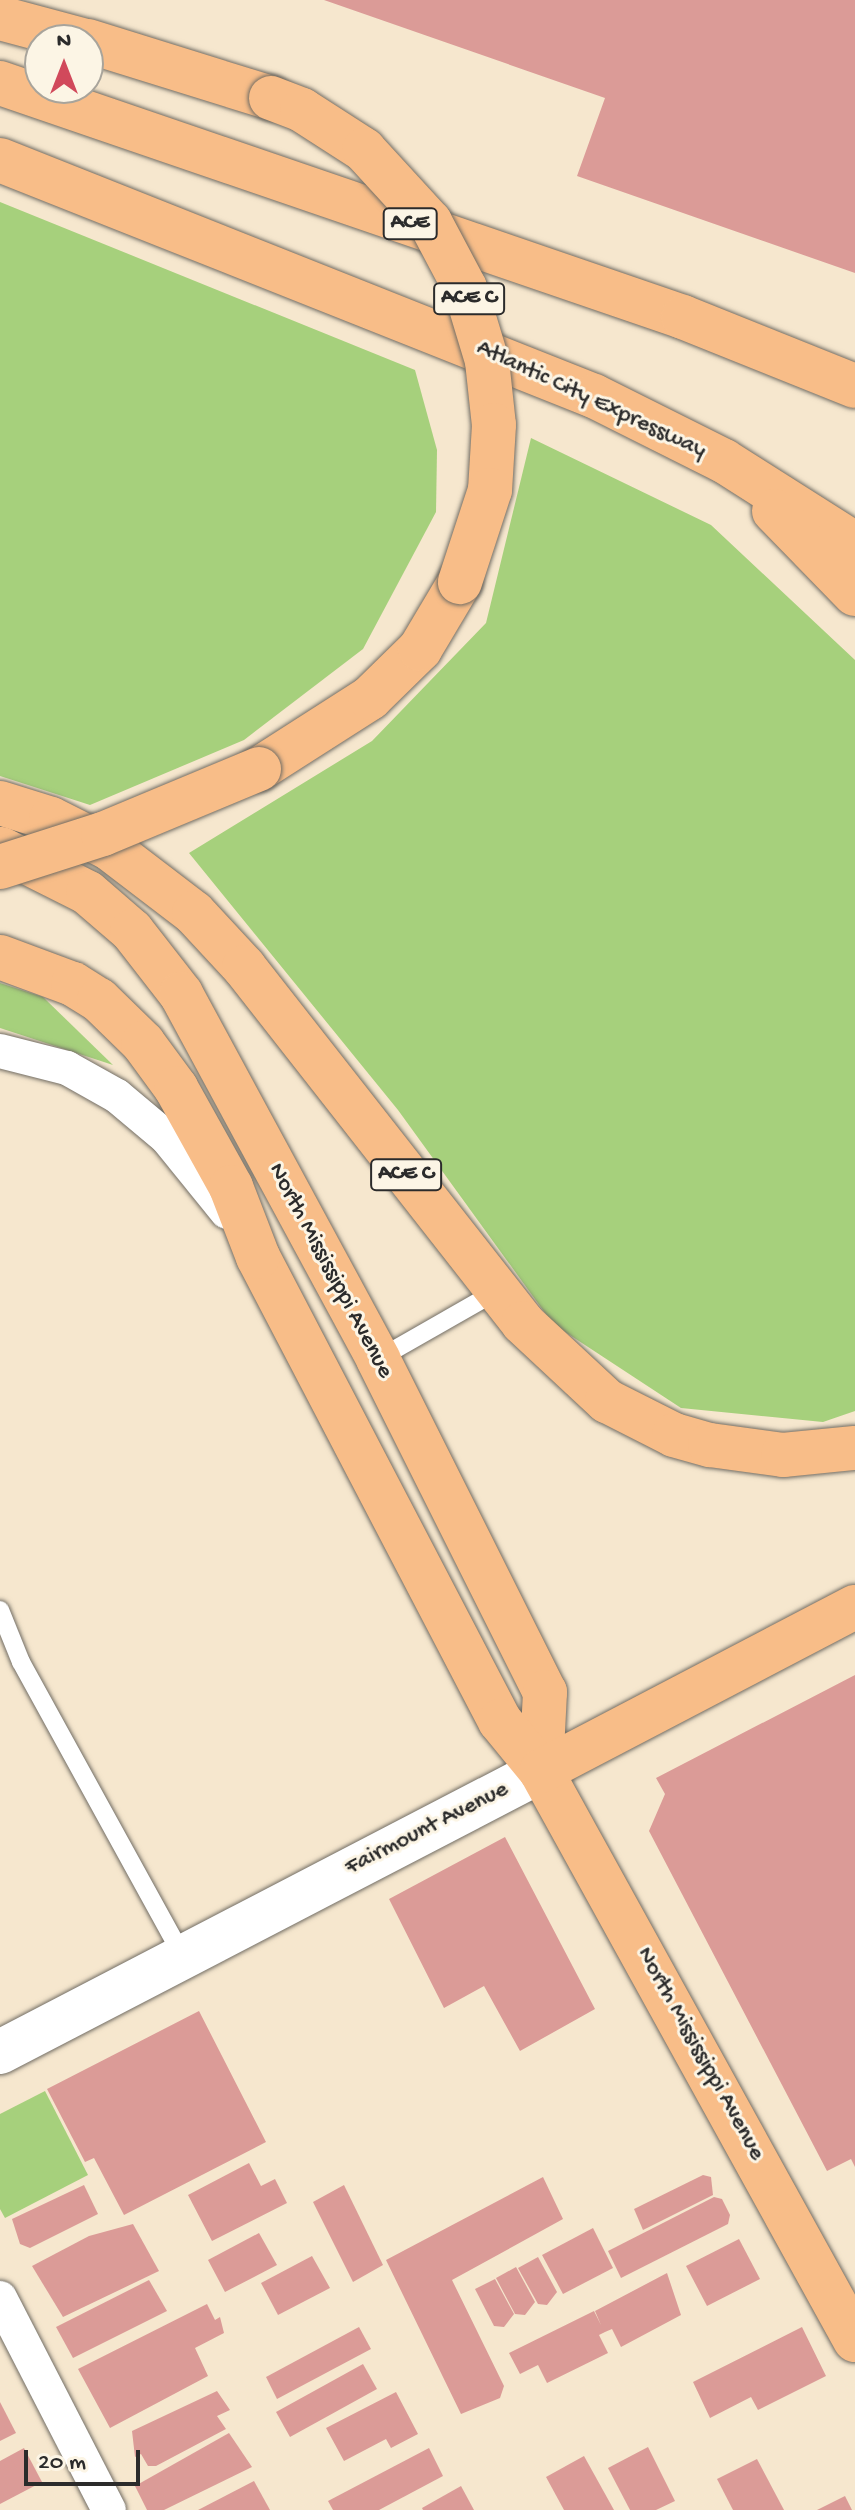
<!DOCTYPE html>
<style>
body{margin:0}
#map{position:relative;width:855px;height:2510px;overflow:hidden;background:#f6e7ce;font-family:"Gochi Hand",sans-serif}
div>[style]{position:absolute}
.green>*{inset:0;background:#a6d07c}
.building>*{inset:0;background:#db9b97}
.roads{filter:drop-shadow(0 0 2px #726d64) drop-shadow(0 0 2px #726d64)}
.service>*{height:18px;margin:-9px;padding:0 9px;transform-origin:9px;border-radius:9px;background:#fff}
.minor>*{height:34px;margin:-17px;padding:0 17px;transform-origin:17px;border-radius:17px;background:#fff}
.tertiary>*{height:44px;margin:-22px;padding:0 22px;transform-origin:22px;border-radius:22px;background:#fff}
.primary>*{height:44px;margin:-22px;padding:0 22px;transform-origin:22px;border-radius:22px;background:#f8bd88}
.trunk>*{height:44px;margin:-22px;padding:0 22px;transform-origin:22px;border-radius:22px;background:#f8bd88}
.motorway>*{height:44px;margin:-22px;padding:0 22px;transform-origin:22px;border-radius:22px;background:#f8bd88}
.bridges{filter:drop-shadow(0 0 2px #726d64) drop-shadow(0 0 2px #726d64)}
.motorway-bridge>*{height:44px;margin:-22px;padding:0 22px;transform-origin:22px;border-radius:22px;background:#f8bd88}
span{translate:-50% -50%;white-space:nowrap;text-align:center;line-height:1.15;-webkit-text-stroke:6px #fcf5e5;paint-order:stroke}
.shield-label span{padding:2px 6px;background:#fcf5e5;border:2px solid;border-radius:6px;-webkit-text-stroke-width:0}
.shield-label{font-size:22px;color:#2b2b2b;font-weight:700}
.street-label{font-size:24px;color:#2b2b2b}
.north{position:absolute;left:24px;top:24px;width:80px;height:80px;box-sizing:border-box;background:#fcf5e5;border:2px solid #a8a49b;border-radius:50%;rotate:0deg;font-size:22px;font-weight:700;line-height:32px;text-align:center;color:#2b2b2b}
.north::after{content:'';display:block;margin:auto;width:28px;height:36px;background:#d1495b;clip-path:polygon(50% 0,100% 100%,50% 72%,0 100%)}
.scale{position:absolute;left:24px;top:2450px;width:116px;height:36px;box-sizing:border-box;border:4px solid #2b2b2b;border-top:0;padding-left:10px;font-size:24px;line-height:28px;white-space:nowrap;color:#2b2b2b;-webkit-text-stroke:6px #fcf5e5;paint-order:stroke}
</style>
<div id="map">
<div class="green">
<i style="clip-path:polygon(0 202px,415px 370px,437px 450px,436px 512px,363px 649px,244px 740px,90px 805px,0 776px)"></i>
<i style="clip-path:polygon(531px 438px,711px 525px,855px 660px,855px 1411px,823px 1422px,681px 1408px,553px 1324px,398px 1110px,189px 853px,372px 741px,486px 623px)"></i>
<i style="clip-path:polygon(0 983px,43px 997px,113px 1065px,0 1028px)"></i>
<i style="clip-path:polygon(45px 2091px,88px 2175px,5px 2218px,0 2209px,0 2114px)"></i>
</div>
<div class="building">
<i style="clip-path:polygon(324px 0,855px 0,855px 273px,577px 176px,605px 98px)"></i>
<i style="clip-path:polygon(855px 1675px,855px 2167px,851px 2159px,827px 2171px,649px 1831px,665px 1794px,656px 1778px)"></i>
<i style="clip-path:polygon(505px 1837px,595px 2009px,520px 2051px,484px 1986px,444px 2008px,389px 1899px)"></i>
<i style="clip-path:polygon(199px 2011px,266px 2142px,124px 2215px,94px 2158px,85px 2162px,47px 2089px)"></i>
<i style="clip-path:polygon(249px 2163px,261px 2186px,275px 2179px,287px 2203px,212px 2241px,188px 2195px)"></i>
<i style="clip-path:polygon(703px 2175px,711px 2177px,713px 2195px,643px 2230px,634px 2209px)"></i>
<i style="clip-path:polygon(543px 2177px,563px 2219px,452px 2280px,504px 2386px,500px 2398px,461px 2414px,386px 2260px)"></i>
<i style="clip-path:polygon(84px 2185px,98px 2214px,30px 2248px,20px 2244px,12px 2219px)"></i>
<i style="clip-path:polygon(344px 2185px,383px 2265px,353px 2282px,313px 2202px)"></i>
<i style="clip-path:polygon(714px 2197px,722px 2199px,730px 2215px,728px 2224px,621px 2278px,608px 2251px)"></i>
<i style="clip-path:polygon(133px 2224px,159px 2271px,63px 2317px,32px 2266px,89px 2236px)"></i>
<i style="clip-path:polygon(593px 2228px,613px 2268px,563px 2294px,542px 2255px)"></i>
<i style="clip-path:polygon(259px 2233px,277px 2265px,225px 2292px,208px 2260px)"></i>
<i style="clip-path:polygon(739px 2239px,760px 2279px,707px 2306px,686px 2266px)"></i>
<i style="clip-path:polygon(312px 2256px,330px 2288px,278px 2315px,261px 2283px)"></i>
<i style="clip-path:polygon(538px 2257px,557px 2292px,547px 2305px,538px 2304px,518px 2268px)"></i>
<i style="clip-path:polygon(516px 2267px,535px 2302px,525px 2315px,515px 2314px,496px 2278px)"></i>
<i style="clip-path:polygon(667px 2273px,681px 2315px,621px 2347px,612px 2329px,605px 2332px,599px 2335px,608px 2353px,547px 2383px,538px 2365px,520px 2374px,509px 2353px,594px 2311px,601px 2325px,595px 2311px)"></i>
<i style="clip-path:polygon(495px 2279px,514px 2314px,504px 2327px,494px 2326px,475px 2289px)"></i>
<i style="clip-path:polygon(149px 2280px,167px 2311px,73px 2358px,56px 2327px)"></i>
<i style="clip-path:polygon(207px 2304px,215px 2320px,220px 2317px,224px 2333px,195px 2348px,208px 2376px,110px 2428px,78px 2369px)"></i>
<i style="clip-path:polygon(359px 2327px,371px 2349px,277px 2399px,266px 2377px)"></i>
<i style="clip-path:polygon(802px 2327px,826px 2376px,758px 2410px,751px 2397px,710px 2418px,693px 2382px)"></i>
<i style="clip-path:polygon(363px 2364px,377px 2389px,290px 2437px,276px 2412px)"></i>
<i style="clip-path:polygon(217px 2391px,230px 2410px,217px 2416px,226px 2429px,156px 2466px,148px 2466px,141px 2454px,135px 2457px,132px 2431px)"></i>
<i style="clip-path:polygon(396px 2392px,418px 2434px,391px 2448px,386px 2439px,344px 2461px,326px 2428px)"></i>
<i style="clip-path:polygon(0 2402px,16px 2433px,0 2441px)"></i>
<i style="clip-path:polygon(229px 2433px,252px 2467px,164px 2510px,147px 2510px,135px 2486px)"></i>
<i style="clip-path:polygon(648px 2447px,675px 2501px,656px 2510px,630px 2510px,608px 2468px)"></i>
<i style="clip-path:polygon(24px 2448px,42px 2482px,0 2504px,0 2461px)"></i>
<i style="clip-path:polygon(429px 2448px,443px 2476px,379px 2510px,333px 2510px,328px 2501px)"></i>
<i style="clip-path:polygon(584px 2456px,614px 2510px,564px 2510px,546px 2477px)"></i>
<i style="clip-path:polygon(757px 2459px,784px 2510px,733px 2510px,717px 2479px)"></i>
<i style="clip-path:polygon(254px 2481px,270px 2510px,198px 2510px)"></i>
<i style="clip-path:polygon(461px 2486px,474px 2510px,423px 2510px,422px 2508px)"></i>
<i style="clip-path:polygon(845px 2496px,852px 2510px,817px 2510px)"></i>
</div>
<div class="roads">
<div class="service">
<i style="left:378px;top:1359px;width:137px;rotate:-29.7deg"></i>
<i style="left:0;top:1610px;width:56px;rotate:68deg"></i>
<i style="left:21px;top:1662px;width:334px;rotate:61.2deg"></i>
</div>
<div class="minor">
<i style="left:0;top:1051px;width:69px;rotate:14.2deg"></i>
<i style="left:67px;top:1068px;width:57px;rotate:29.2deg"></i>
<i style="left:117px;top:1096px;width:65px;rotate:40deg"></i>
<i style="left:167px;top:1138px;width:95px;rotate:51deg"></i>
<i style="left:0;top:2298px;width:238px;rotate:62.8deg"></i>
</div>
<div class="tertiary">
<i style="left:0;top:2052px;width:610px;rotate:-27.45deg"></i>
</div>
<div class="primary">
<i style="left:1px;top:849px;width:97px;rotate:26.8deg"></i>
<i style="left:88px;top:893px;width:58px;rotate:40.8deg"></i>
<i style="left:132px;top:931px;width:80px;rotate:52.1deg"></i>
<i style="left:181px;top:994px;width:415px;rotate:61.6deg"></i>
<i style="left:378px;top:1359px;width:373px;rotate:63.4deg"></i>
<i style="left:545px;top:1692px;width:79px;rotate:92.9deg"></i>
<i style="left:258px;top:1257px;width:523px;rotate:62.46deg"></i>
<i style="left:500px;top:1721px;width:65px;rotate:50.6deg"></i>
<i style="left:541px;top:1771px;width:650px;rotate:61.11deg"></i>
<i style="left:541px;top:1771px;width:354px;rotate:-27.6deg"></i>
</div>
<div class="trunk">
<i style="left:0;top:957px;width:78px;rotate:20.3deg"></i>
<i style="left:73px;top:984px;width:31px;rotate:32deg"></i>
<i style="left:99px;top:1000px;width:62px;rotate:44.3deg"></i>
<i style="left:143px;top:1043px;width:56px;rotate:53.7deg"></i>
<i style="left:176px;top:1088px;width:113px;rotate:60.9deg"></i>
<i style="left:231px;top:1187px;width:75px;rotate:68.9deg"></i>
</div>
<div class="motorway">
<i style="left:0;top:18px;width:85px;rotate:15deg"></i>
<i style="left:88px;top:41px;width:192px;rotate:17.3deg"></i>
<i style="left:0;top:83px;width:722px;rotate:18.91deg"></i>
<i style="left:683px;top:317px;width:185px;rotate:21.9deg"></i>
<i style="left:0;top:160px;width:639px;rotate:21.67deg"></i>
<i style="left:594px;top:396px;width:145px;rotate:26.6deg"></i>
<i style="left:724px;top:461px;width:155px;rotate:32.4deg"></i>
<i style="left:774px;top:511px;width:116px;rotate:45.7deg"></i>
<i style="left:259px;top:769px;width:132px;rotate:-32.6deg"></i>
<i style="left:370px;top:698px;width:70px;rotate:-44.4deg"></i>
<i style="left:420px;top:649px;width:78px;rotate:-59.2deg"></i>
<i style="left:0;top:803px;width:53px;rotate:17.4deg"></i>
<i style="left:51px;top:819px;width:65px;rotate:26.6deg"></i>
<i style="left:109px;top:848px;width:107px;rotate:37.4deg"></i>
<i style="left:194px;top:913px;width:74px;rotate:47.2deg"></i>
<i style="left:244px;top:967px;width:452px;rotate:51.9deg"></i>
<i style="left:523px;top:1323px;width:115px;rotate:42.9deg"></i>
<i style="left:607px;top:1401px;width:75px;rotate:26.9deg"></i>
<i style="left:674px;top:1435px;width:37px;rotate:16deg"></i>
<i style="left:710px;top:1445px;width:74px;rotate:7.8deg"></i>
<i style="left:783px;top:1455px;width:72px;rotate:-5.6deg"></i>
</div>
</div>
<div class="bridges">
<div class="motorway-bridge">
<i style="left:271px;top:98px;width:33px;rotate:21deg"></i>
<i style="left:302px;top:110px;width:74px;rotate:32.8deg"></i>
<i style="left:364px;top:150px;width:98px;rotate:47.5deg"></i>
<i style="left:430px;top:222px;width:75px;rotate:62.1deg"></i>
<i style="left:465px;top:288px;width:76px;rotate:73.2deg"></i>
<i style="left:487px;top:361px;width:64px;rotate:83.8deg"></i>
<i style="left:494px;top:425px;width:65px;rotate:93.5deg"></i>
<i style="left:490px;top:490px;width:97px;rotate:108.1deg"></i>
<i style="left:0;top:867px;width:108px;rotate:-17.8deg"></i>
<i style="left:103px;top:834px;width:169px;rotate:-22.6deg"></i>
</div>
</div>
<div class="shield-label">
<span style="left:410px;top:224px">ACE</span>
<span style="left:469px;top:299px">ACE C</span>
<span style="left:406px;top:1175px">ACE C</span>
</div>
<div class="street-label">
<span style="left:591px;top:400px;rotate:25deg">Atlantic City Expressway</span>
<span style="left:330px;top:1271px;rotate:62deg">North Mississippi Avenue</span>
<span style="left:427px;top:1829px;rotate:-27deg">Fairmount Avenue</span>
<span style="left:700px;top:2054px;rotate:61deg">North Mississippi Avenue</span>
</div>
<div class="north">N</div>
<div class="scale">20 m</div>
</div>
